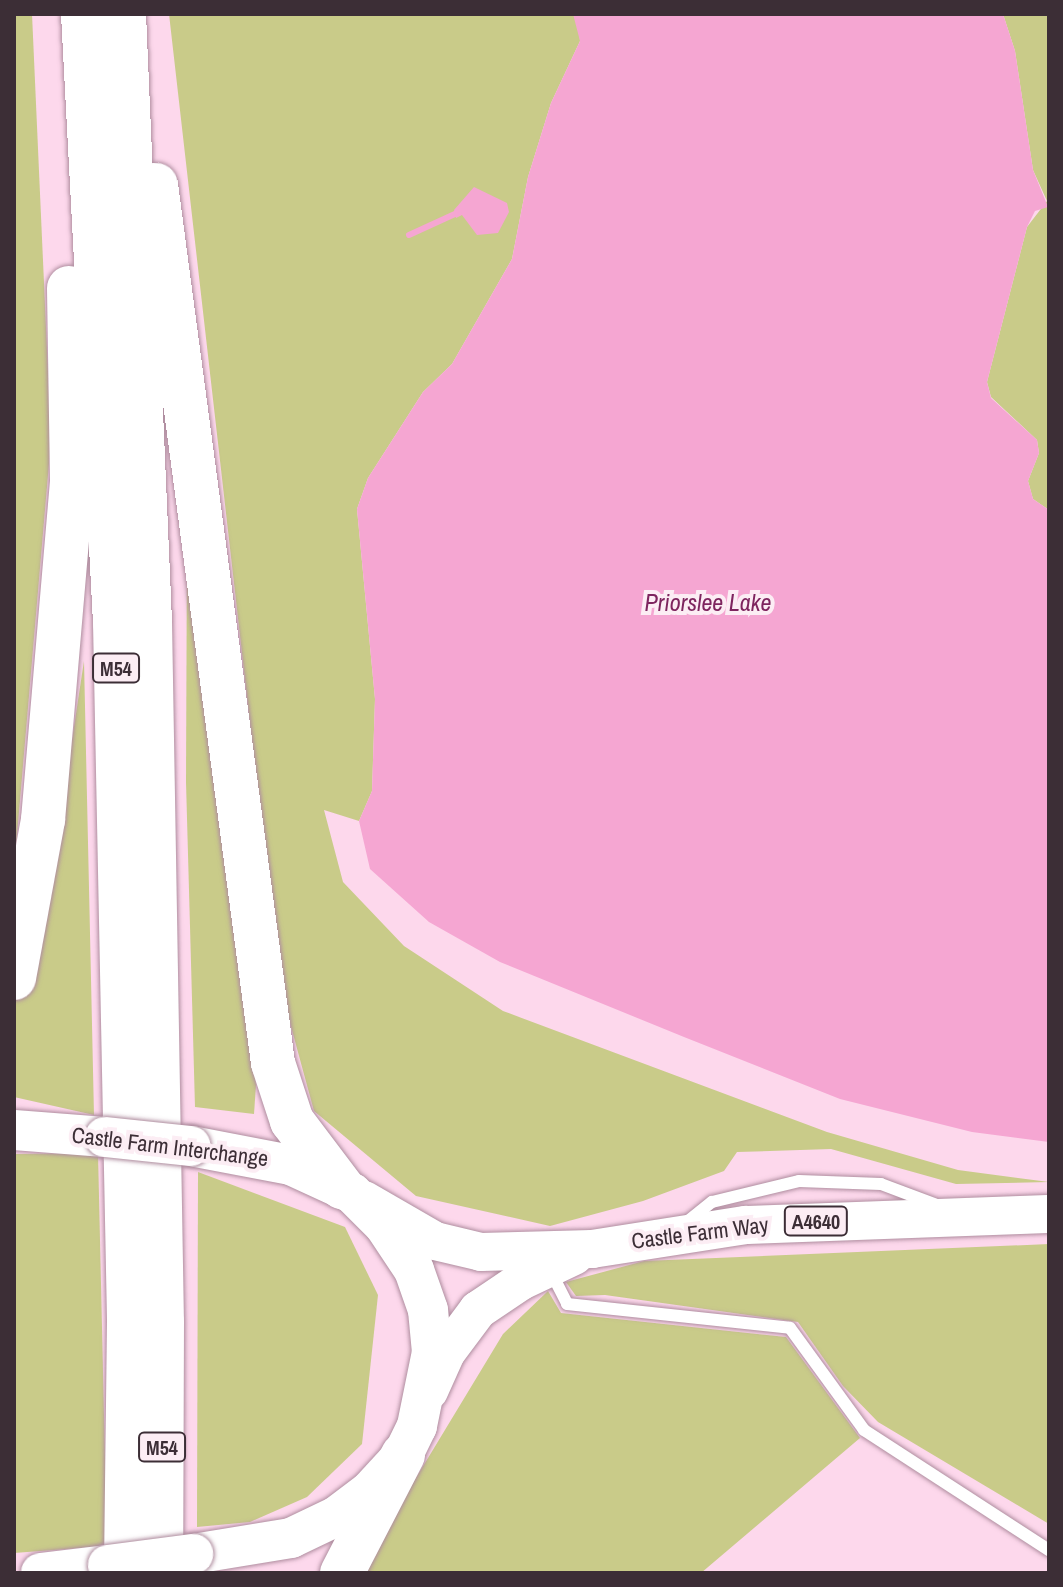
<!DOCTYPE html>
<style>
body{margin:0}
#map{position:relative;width:1063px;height:1587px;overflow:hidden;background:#fdd8ec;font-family:"Archivo Narrow",sans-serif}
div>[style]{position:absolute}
.green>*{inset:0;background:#c9cb89}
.water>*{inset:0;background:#f5a6d2}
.stream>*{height:6px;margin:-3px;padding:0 3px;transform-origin:3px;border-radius:3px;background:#f5a6d2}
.roads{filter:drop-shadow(0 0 2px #af8d9f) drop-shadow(0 0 2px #af8d9f)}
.service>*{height:12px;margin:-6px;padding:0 6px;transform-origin:6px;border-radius:6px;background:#fff}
.primary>*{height:38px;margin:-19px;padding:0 19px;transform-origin:19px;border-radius:19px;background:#fff}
.trunk>*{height:40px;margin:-20px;padding:0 20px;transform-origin:20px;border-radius:20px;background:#fff}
.motorway>*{height:44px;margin:-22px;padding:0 22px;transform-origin:22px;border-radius:22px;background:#fff}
.bridges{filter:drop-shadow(0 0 2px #af8d9f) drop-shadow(0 0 2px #af8d9f)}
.trunk-bridge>*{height:40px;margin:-20px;padding:0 20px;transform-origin:20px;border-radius:20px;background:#fff}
span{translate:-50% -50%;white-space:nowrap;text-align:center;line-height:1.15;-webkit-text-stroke:8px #fcedf4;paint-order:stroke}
.shield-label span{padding:2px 6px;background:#fcedf4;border:2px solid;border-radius:6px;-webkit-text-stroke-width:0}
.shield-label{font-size:20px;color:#3c2e36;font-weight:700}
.street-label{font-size:22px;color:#3c2e36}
.water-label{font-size:24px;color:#7e255f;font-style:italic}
.frame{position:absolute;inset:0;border:16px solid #3c2e36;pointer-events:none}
</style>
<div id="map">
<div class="green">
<i style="clip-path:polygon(14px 14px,32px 14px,51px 440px,14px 870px)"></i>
<i style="clip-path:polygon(169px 14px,573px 14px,579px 26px,580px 41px,551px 103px,528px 177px,512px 259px,452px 364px,423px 392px,368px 478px,357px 509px,375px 699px,372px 791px,359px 821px,324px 810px,343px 882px,404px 946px,503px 1011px,827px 1132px,958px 1170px,1049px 1182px,956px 1184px,831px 1149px,737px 1152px,724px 1171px,643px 1201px,550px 1226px,416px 1196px,314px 1111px,280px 986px)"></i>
<i style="clip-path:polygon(1003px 14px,1049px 14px,1049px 510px,1033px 499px,1028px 481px,1039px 453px,1037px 440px,991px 397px,987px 382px,1027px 227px,1047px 201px,1033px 170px,1015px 51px)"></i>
<i style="clip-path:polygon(187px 537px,256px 1085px,254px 1114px,195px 1107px,186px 782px)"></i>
<i style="clip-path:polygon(84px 661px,94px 1115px,14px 1097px,14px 1004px,46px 911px)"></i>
<i style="clip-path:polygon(98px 1153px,107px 1546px,14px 1553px,14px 1154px)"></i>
<i style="clip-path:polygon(198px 1172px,345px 1227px,378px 1295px,362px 1444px,307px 1497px,250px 1522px,197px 1527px)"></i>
<i style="clip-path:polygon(1049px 1244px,1049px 1524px,878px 1422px,843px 1386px,798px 1322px,605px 1295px,576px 1296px,566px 1282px,644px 1261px)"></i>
<i style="clip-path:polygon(548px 1291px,561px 1313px,786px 1337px,860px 1438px,701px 1573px,363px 1573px,376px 1544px,503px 1334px)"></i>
</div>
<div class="water">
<i style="clip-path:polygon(573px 14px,1003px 14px,1015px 51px,1033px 170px,1048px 207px,1035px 211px,1027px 227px,987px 382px,991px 398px,1037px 440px,1039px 453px,1028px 481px,1033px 499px,1049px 510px,1049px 1142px,972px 1132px,840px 1099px,684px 1037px,500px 962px,429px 922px,370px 869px,359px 821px,372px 791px,375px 699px,357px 509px,368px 478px,423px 392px,452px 364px,512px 259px,528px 177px,551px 103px,580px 41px)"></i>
<i style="clip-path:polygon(474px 187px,507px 203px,509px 212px,498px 233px,477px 235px,462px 215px,456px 218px,454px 210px)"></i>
</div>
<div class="stream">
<i style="left:409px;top:235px;width:51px;rotate:-24.5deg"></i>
</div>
<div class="roads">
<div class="service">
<i style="left:687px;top:1222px;width:32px;rotate:-39deg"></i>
<i style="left:712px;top:1202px;width:89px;rotate:-13.6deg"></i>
<i style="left:799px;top:1181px;width:82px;rotate:2.1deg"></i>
<i style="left:881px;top:1184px;width:65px;rotate:20.7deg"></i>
<i style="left:550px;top:1270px;width:38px;rotate:63deg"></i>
<i style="left:567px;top:1304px;width:224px;rotate:6.1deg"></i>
<i style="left:790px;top:1328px;width:126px;rotate:54deg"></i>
<i style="left:864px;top:1430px;width:221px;rotate:33deg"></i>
</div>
<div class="primary">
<i style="left:364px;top:1200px;width:82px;rotate:30deg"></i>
<i style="left:435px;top:1241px;width:47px;rotate:13.4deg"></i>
<i style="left:481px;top:1252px;width:111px;rotate:-1.5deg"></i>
<i style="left:592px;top:1249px;width:156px;rotate:-8.9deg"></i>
<i style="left:746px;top:1225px;width:303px;rotate:-2.1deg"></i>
<i style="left:429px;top:1391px;width:42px;rotate:-65.9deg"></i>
<i style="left:446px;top:1353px;width:54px;rotate:-53.3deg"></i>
<i style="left:478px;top:1310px;width:52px;rotate:-34deg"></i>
<i style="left:521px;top:1281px;width:59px;rotate:-25.3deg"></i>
</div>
<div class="trunk">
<i style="left:14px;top:1130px;width:91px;rotate:4.4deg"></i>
<i style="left:191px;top:1146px;width:102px;rotate:10.8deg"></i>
<i style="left:291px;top:1165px;width:67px;rotate:24.7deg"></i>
<i style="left:352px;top:1193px;width:45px;rotate:45deg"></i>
<i style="left:384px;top:1225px;width:54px;rotate:56.3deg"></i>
<i style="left:414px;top:1270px;width:42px;rotate:70.7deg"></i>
<i style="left:428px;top:1310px;width:42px;rotate:84.6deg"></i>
<i style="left:432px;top:1352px;width:76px;rotate:101.5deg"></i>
<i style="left:417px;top:1426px;width:32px;rotate:116deg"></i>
<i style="left:403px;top:1455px;width:49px;rotate:132.5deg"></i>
<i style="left:370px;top:1491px;width:41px;rotate:142.9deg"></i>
<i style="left:337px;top:1516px;width:51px;rotate:154.4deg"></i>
<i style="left:291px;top:1538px;width:99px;rotate:170.7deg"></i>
<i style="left:41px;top:1573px;width:67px;rotate:-6.8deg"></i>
</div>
<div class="motorway">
<i style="left:83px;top:14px;width:609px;rotate:86.99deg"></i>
<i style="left:115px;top:622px;width:700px;rotate:88.85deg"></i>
<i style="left:129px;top:1322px;width:251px;rotate:90.7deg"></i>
<i style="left:124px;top:14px;width:609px;rotate:87.55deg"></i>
<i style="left:150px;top:622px;width:700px;rotate:89.02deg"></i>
<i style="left:162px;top:1322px;width:251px;rotate:90.2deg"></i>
<i style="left:156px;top:185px;width:886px;rotate:82.41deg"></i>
<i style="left:273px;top:1063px;width:61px;rotate:71.9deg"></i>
<i style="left:292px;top:1121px;width:83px;rotate:52.9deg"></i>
<i style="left:14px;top:978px;width:161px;rotate:-79.6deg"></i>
<i style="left:43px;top:820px;width:341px;rotate:-85.1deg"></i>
<i style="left:72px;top:480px;width:192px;rotate:-90.9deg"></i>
<i style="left:342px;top:1573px;width:133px;rotate:-62.7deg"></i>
</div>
</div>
<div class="bridges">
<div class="trunk-bridge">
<i style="left:105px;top:1137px;width:86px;rotate:6deg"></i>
<i style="left:108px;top:1565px;width:86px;rotate:-7.4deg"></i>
</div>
</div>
<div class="shield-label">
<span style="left:116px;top:668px">M54</span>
<span style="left:816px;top:1221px">A4640</span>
<span style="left:162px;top:1447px">M54</span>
</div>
<div class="street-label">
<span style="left:170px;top:1147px;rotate:7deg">Castle Farm Interchange</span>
<span style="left:700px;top:1233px;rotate:-7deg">Castle Farm Way</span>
</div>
<div class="water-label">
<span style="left:708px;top:603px">Priorslee Lake</span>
</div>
<div class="frame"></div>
</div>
